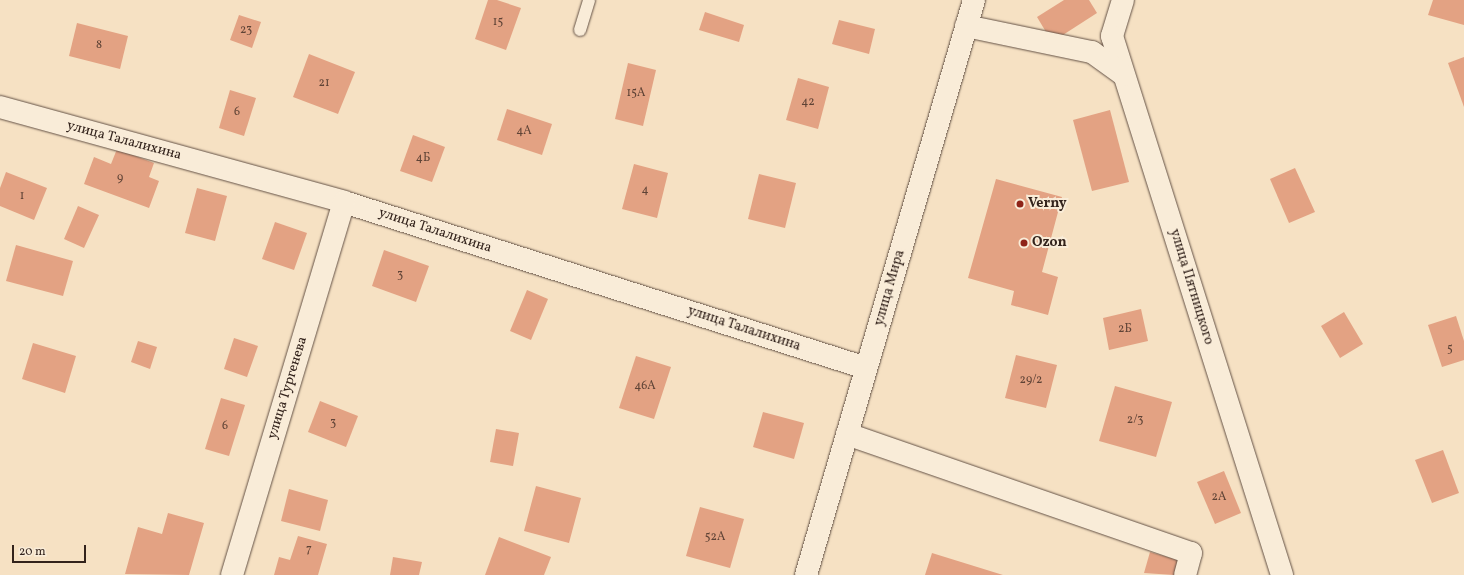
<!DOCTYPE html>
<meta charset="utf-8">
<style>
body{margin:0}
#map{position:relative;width:1464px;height:575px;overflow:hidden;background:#f6e1c3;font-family:Vollkorn,serif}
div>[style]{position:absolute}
.building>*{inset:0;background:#e3a283}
.roads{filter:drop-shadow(0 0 1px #645246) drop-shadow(0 0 1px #645246)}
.lane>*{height:12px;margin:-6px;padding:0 6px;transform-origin:6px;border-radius:6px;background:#f9ecd8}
.street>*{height:22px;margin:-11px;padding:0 11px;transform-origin:11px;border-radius:11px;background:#f9ecd8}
.secondary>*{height:22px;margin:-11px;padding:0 11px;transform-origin:11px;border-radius:11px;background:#f9ecd8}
.dots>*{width:11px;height:11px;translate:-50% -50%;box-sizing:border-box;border:2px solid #f9ecd8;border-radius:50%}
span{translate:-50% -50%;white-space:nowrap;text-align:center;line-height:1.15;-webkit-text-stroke:4px #f9ecd8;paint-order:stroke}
.number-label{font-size:12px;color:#5f4336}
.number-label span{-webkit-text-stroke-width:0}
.street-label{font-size:14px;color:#33231c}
.poi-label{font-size:14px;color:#33231c;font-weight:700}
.left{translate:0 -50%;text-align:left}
.scale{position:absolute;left:12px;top:545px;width:74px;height:18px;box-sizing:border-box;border:2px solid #33231c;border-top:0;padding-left:5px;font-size:12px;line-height:14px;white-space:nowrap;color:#33231c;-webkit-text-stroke:3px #f9ecd8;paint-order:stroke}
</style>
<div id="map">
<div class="building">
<i style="clip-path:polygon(488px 0,497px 0,521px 8px,506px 50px,475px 39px)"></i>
<i style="clip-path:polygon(1064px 0,1089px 0,1097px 13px,1052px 42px,1037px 17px)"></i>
<i style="clip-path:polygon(1433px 0,1464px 0,1464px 25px,1428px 15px)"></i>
<i style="clip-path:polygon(705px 12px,744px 25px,739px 42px,699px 30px)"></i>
<i style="clip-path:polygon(239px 15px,261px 22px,252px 48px,230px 40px)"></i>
<i style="clip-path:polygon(839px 20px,875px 29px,869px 54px,832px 44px)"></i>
<i style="clip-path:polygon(77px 23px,128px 36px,120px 69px,69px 56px)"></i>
<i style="clip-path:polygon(309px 54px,355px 72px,338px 114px,293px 97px)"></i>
<i style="clip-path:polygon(1464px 57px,1464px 107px,1448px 63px)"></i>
<i style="clip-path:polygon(628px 63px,656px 70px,643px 126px,615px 119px)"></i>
<i style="clip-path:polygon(798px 78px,829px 87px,818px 129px,786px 120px)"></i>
<i style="clip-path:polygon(230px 90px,256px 98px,244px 136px,219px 128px)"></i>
<i style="clip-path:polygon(507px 109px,552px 124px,542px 155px,497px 140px)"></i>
<i style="clip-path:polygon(1110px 110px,1129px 182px,1092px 191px,1073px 120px)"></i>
<i style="clip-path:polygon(413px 135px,445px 147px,432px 182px,400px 171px)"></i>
<i style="clip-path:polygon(117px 149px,154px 163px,149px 177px,159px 181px,149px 208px,84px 184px,94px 157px,111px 164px)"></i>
<i style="clip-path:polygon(634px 164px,668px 173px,657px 218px,622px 209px)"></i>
<i style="clip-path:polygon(1295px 168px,1315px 212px,1289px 223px,1270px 179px)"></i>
<i style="clip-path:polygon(6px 172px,47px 188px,34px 220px,0 206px,0 188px)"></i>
<i style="clip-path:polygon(759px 174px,796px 183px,785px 228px,748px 219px)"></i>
<i style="clip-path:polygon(996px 179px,1062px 197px,1042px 272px,1058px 277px,1048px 315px,1011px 305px,1014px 291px,968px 278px)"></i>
<i style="clip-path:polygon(197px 188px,227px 196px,215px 241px,185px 233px)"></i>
<i style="clip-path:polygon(78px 206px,99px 215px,84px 248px,64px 239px)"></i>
<i style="clip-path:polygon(275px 222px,307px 233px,294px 270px,262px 259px)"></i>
<i style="clip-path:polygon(16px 245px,73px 261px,63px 296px,6px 281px)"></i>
<i style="clip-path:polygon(384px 250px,429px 266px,416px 302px,372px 286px)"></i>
<i style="clip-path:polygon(527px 290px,548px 299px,531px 340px,510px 331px)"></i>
<i style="clip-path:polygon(1141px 309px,1148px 341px,1109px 350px,1103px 318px)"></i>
<i style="clip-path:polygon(1344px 312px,1363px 344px,1340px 358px,1321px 326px)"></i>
<i style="clip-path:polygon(1456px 316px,1464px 341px,1464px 360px,1442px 367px,1428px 325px)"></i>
<i style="clip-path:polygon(234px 338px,258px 346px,247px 377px,224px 369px)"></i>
<i style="clip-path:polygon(138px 341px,157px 347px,150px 369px,131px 362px)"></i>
<i style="clip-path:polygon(33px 343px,76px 356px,65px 393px,22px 379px)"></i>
<i style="clip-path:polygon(1016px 355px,1057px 365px,1046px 408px,1005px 398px)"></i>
<i style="clip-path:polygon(636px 356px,671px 367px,654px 419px,619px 408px)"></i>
<i style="clip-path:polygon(1115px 386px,1172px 402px,1156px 457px,1099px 441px)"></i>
<i style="clip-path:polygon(221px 398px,245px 405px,229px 456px,205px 449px)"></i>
<i style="clip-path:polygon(320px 401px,358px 416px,346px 447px,308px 432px)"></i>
<i style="clip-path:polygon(763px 412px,804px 423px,794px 459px,753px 447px)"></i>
<i style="clip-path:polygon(496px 429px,519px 433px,513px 466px,490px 462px)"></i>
<i style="clip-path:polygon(1443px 450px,1459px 493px,1432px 503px,1415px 460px)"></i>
<i style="clip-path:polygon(1224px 471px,1241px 513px,1215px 524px,1197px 482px)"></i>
<i style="clip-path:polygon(536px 486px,581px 498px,569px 543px,524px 531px)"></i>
<i style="clip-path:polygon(289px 489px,328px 500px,320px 531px,281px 521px)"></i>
<i style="clip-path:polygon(700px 507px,744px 519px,730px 568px,686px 556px)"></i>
<i style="clip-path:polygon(168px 513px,204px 523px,189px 575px,125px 574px,138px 527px,162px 534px)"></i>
<i style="clip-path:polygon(298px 536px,327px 544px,318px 575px,274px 575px,279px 557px,290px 560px)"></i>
<i style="clip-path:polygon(499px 537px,551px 557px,544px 575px,485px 575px)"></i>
<i style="clip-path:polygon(1150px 552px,1178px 560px,1174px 575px,1144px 573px)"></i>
<i style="clip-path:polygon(932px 553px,1003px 575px,925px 575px)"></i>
<i style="clip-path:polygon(393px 557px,422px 562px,419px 575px,390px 575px)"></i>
</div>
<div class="roads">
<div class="lane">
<i style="left:580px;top:30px;width:31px;rotate:-73deg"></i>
</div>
<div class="street">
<i style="left:1123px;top:0;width:38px;rotate:107deg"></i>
<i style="left:1112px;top:36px;width:565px;rotate:72.49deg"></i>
<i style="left:966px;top:26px;width:129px;rotate:11.7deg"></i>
<i style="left:1092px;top:52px;width:39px;rotate:36deg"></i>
<i style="left:0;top:107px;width:357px;rotate:15.4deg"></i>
<i style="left:344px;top:202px;width:548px;rotate:17.64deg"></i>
<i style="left:847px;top:434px;width:364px;rotate:19.1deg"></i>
<i style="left:1191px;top:553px;width:23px;rotate:105deg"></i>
<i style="left:232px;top:575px;width:389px;rotate:-73.3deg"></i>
</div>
<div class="secondary">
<i style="left:806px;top:575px;width:599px;rotate:-73.71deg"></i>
</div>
</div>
<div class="dots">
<i style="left:1020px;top:204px;background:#8f2418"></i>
<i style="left:1024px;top:243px;background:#8f2418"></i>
</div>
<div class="number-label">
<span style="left:498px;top:23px">15</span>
<span style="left:246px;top:31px">23</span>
<span style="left:99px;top:46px">8</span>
<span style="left:324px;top:84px">21</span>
<span style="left:636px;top:94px">15А</span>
<span style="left:808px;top:103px">42</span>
<span style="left:237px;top:113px">6</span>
<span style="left:524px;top:132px">4А</span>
<span style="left:423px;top:159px">4Б</span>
<span style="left:120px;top:179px">9</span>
<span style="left:645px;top:191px">4</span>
<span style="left:22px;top:197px">1</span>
<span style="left:400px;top:276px">3</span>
<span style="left:1125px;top:330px">2Б</span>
<span style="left:1450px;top:350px">5</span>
<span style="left:1031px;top:381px">29/2</span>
<span style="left:645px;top:387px">46А</span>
<span style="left:1135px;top:421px">2/3</span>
<span style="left:333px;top:424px">3</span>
<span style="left:225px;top:427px">6</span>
<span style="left:1219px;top:498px">2А</span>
<span style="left:715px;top:538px">52А</span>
<span style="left:309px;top:550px">7</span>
</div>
<div class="street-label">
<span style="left:124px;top:141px;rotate:15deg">улица Талалихина</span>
<span style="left:435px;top:231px;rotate:18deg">улица Талалихина</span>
<span style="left:1191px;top:287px;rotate:73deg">улица Пятницкого</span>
<span style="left:890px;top:288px;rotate:-74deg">улица Мира</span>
<span style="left:744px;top:329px;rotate:18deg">улица Талалихина</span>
<span style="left:288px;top:388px;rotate:-73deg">улица Тургенева</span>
</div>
<div class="poi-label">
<span class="left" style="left:1028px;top:204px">Verny</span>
<span class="left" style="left:1032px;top:243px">Ozon</span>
</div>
<div class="scale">20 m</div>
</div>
